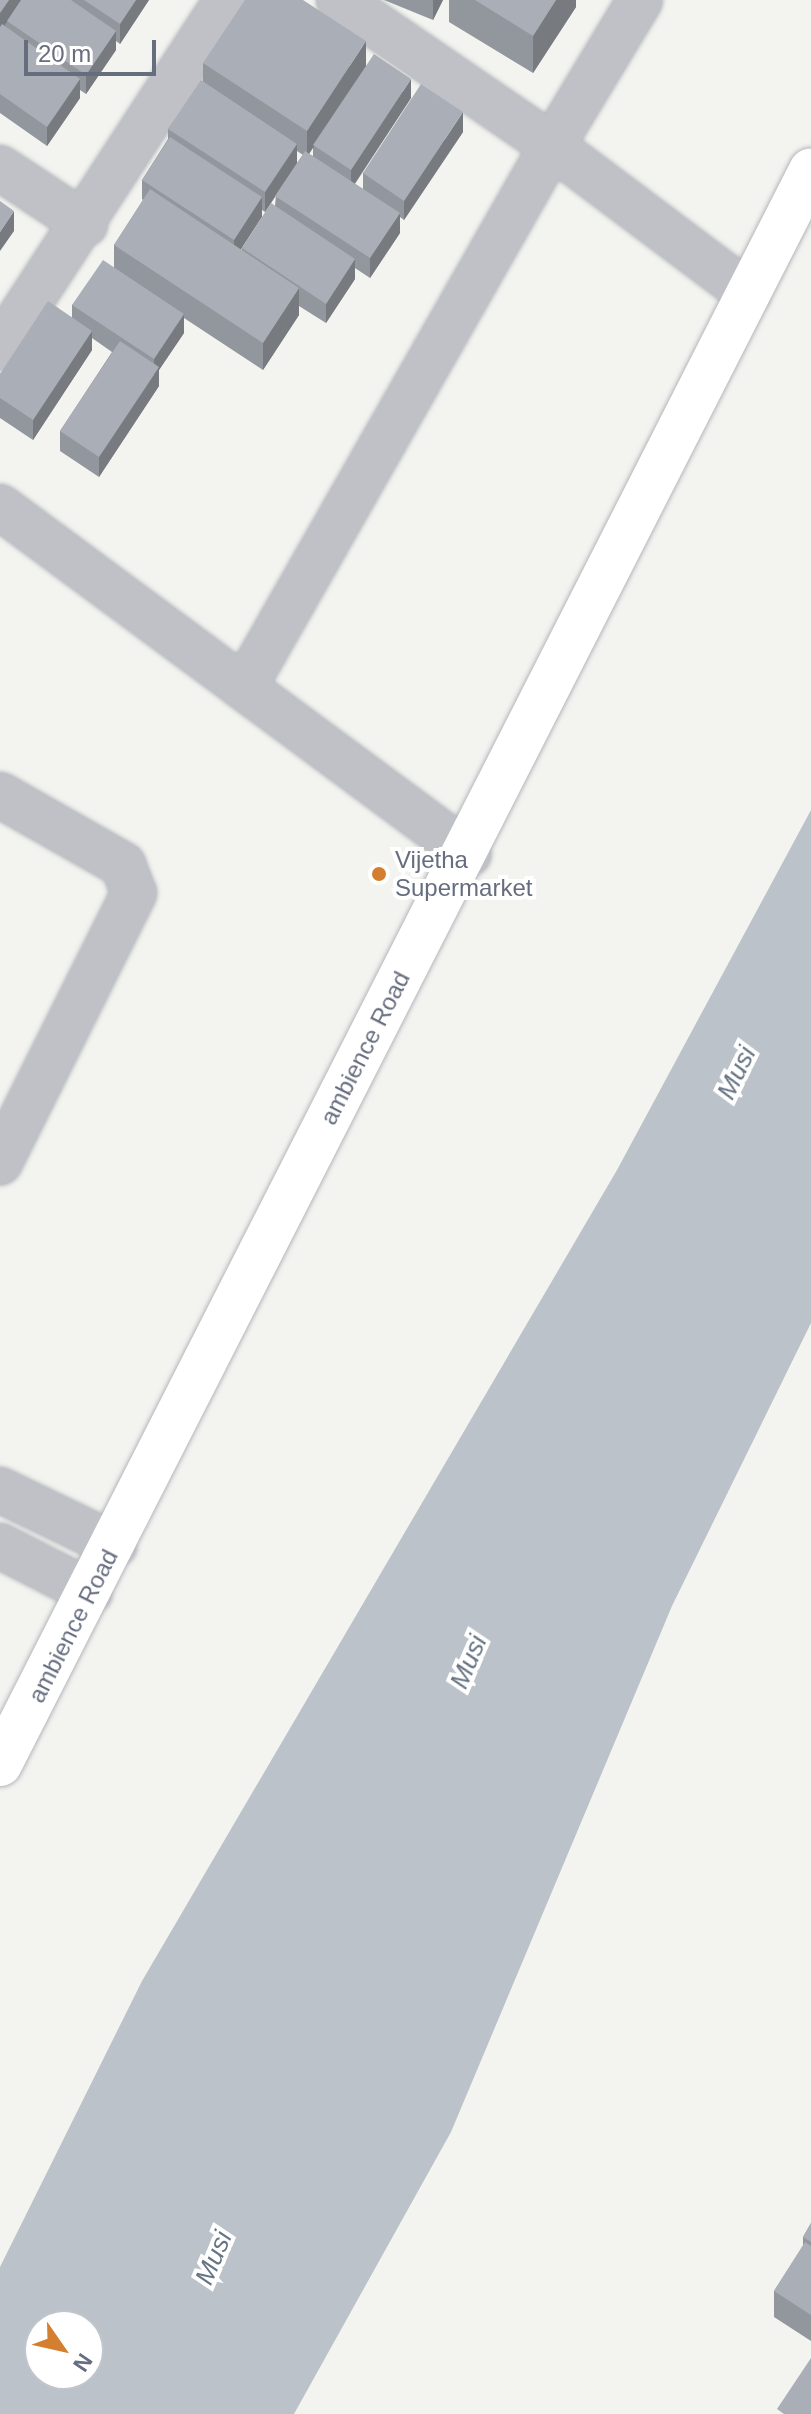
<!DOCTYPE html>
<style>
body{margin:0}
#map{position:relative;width:811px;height:2414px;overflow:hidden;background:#f3f4f0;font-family:Helvetica,sans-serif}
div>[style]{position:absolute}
.water>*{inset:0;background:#bcc2c9}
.roads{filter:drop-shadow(0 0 2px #b4b6bc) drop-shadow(0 0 2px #b4b6bc)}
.street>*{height:44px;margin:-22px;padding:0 22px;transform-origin:22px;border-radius:22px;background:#bfc1c6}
.secondary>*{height:44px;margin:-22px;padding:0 22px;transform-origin:22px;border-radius:22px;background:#fff}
.wall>*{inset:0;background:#92969d}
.shaded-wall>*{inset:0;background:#777a7f}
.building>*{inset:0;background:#aaaeb6}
.dots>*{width:22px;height:22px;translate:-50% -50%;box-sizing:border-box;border:4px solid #fff;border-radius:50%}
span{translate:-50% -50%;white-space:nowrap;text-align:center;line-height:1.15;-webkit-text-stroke:8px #fff;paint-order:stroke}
.poi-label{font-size:24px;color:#656d7f}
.left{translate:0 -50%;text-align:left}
.street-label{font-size:24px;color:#656d7f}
.water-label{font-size:26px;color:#667483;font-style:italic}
.north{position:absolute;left:24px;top:2310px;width:80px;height:80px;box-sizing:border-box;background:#fff;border:2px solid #c1c5cc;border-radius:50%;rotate:124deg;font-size:22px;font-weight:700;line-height:32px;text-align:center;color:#656d7f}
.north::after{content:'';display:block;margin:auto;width:28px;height:36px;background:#d47e30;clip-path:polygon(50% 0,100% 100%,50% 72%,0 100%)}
.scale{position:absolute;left:24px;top:40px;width:132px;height:36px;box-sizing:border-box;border:4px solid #656d7f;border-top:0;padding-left:10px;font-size:24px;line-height:28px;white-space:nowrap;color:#656d7f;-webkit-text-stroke:6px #fff;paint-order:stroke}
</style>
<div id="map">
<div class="water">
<i style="clip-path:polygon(evenodd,811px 810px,811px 1323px,672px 1606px,451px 2132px,294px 2414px,0 2414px,0 2267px,142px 1981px,617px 1170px,811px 810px,40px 2326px,88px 2326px,88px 2374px,40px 2374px,40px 2326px)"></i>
</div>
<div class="roads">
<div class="street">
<i style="left:339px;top:0;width:258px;rotate:34.4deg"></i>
<i style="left:552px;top:146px;width:170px;rotate:-58.9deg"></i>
<i style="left:0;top:168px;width:102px;rotate:33.4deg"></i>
<i style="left:0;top:348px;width:415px;rotate:-56.9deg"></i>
<i style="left:0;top:507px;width:583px;rotate:36.5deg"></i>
<i style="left:246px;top:684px;width:619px;rotate:-60.37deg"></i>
<i style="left:552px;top:146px;width:246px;rotate:36.9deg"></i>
<i style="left:0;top:795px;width:142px;rotate:29.6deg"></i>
<i style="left:123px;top:865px;width:30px;rotate:69deg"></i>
<i style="left:134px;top:893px;width:301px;rotate:116.5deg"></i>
<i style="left:0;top:1490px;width:127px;rotate:25.8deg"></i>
<i style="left:0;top:1546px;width:101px;rotate:27.1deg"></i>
</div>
<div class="secondary">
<i style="left:0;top:1764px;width:1788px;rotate:-63.03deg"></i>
</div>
</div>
<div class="wall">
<i style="clip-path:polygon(0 0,149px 0,120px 44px,116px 41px,116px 50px,86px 94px,80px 90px,80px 98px,47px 146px,0 113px)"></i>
<i style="clip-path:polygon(384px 0,443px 0,433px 20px)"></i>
<i style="clip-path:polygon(449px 0,576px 0,576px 7px,533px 73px,449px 22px)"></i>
<i style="clip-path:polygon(evenodd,203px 63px,366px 66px,411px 98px,355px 184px,363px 189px,363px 173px,463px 132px,404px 220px,400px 217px,400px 233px,370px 278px,355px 268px,355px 279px,326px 323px,299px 306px,299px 315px,263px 370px,184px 318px,184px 333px,159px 370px,159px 386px,99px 477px,60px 451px,60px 431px,112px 352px,92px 338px,92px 350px,33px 440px,0 418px,0 374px,72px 317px,72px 305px,114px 267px,114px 245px,143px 200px,142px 199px,142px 180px,168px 139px,168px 129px,203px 81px,203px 63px,313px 147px,313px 156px,309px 154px,313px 147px,203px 63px,297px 151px,303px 155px,297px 163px,297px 151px,203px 63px,276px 195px,275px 206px,242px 248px,242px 250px,241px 249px,262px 210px,265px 212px,276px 195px)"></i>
<i style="clip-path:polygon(811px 2223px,811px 2341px,774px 2317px,774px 2291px,803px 2246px,803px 2237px)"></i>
</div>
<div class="shaded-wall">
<i style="clip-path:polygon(9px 0,22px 0,0 32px,0 13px)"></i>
<i style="clip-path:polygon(136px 0,149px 0,120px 44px,120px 24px)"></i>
<i style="clip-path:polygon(433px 0,443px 0,433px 20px)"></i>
<i style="clip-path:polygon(556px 0,576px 0,576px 7px,533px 73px,533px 36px)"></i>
<i style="clip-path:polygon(116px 31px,116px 50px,86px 94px,86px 75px)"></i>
<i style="clip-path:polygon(366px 41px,366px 68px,307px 157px,307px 131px)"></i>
<i style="clip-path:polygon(80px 79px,80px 98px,47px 146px,47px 127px)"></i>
<i style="clip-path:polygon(411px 79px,411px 98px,351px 189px,351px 170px)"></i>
<i style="clip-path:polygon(463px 112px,463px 132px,404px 220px,404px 201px)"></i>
<i style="clip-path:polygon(297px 144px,297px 164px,265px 212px,265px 192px)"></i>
<i style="clip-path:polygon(262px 197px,262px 217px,234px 260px,234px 240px)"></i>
<i style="clip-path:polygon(14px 211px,14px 231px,0 251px,0 232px)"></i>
<i style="clip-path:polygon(400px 213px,400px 233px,370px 278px,370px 258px)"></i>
<i style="clip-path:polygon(355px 259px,355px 279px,326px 323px,326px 304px)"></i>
<i style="clip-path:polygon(299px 288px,299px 315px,263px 370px,263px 343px)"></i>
<i style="clip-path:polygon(184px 314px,184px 333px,159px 370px,159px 386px,99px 477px,99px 457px,154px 375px,154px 359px)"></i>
<i style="clip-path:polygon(92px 331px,92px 350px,33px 440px,33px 420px)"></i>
</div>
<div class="building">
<i style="clip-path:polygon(0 0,9px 0,0 13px)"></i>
<i style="clip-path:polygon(21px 0,71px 0,116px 31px,86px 75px,7px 21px)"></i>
<i style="clip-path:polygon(84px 0,136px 0,120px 24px)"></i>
<i style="clip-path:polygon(245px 0,303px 0,366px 41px,307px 131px,203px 63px)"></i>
<i style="clip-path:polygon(475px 0,556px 0,533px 36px)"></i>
<i style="clip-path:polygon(2px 24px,80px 79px,47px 127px,0 94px,0 27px)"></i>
<i style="clip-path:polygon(374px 54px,411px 79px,351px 170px,313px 145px)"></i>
<i style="clip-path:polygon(201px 80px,297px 144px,265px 192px,168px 129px)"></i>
<i style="clip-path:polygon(421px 84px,463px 112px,404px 201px,363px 173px)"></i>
<i style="clip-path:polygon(170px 137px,262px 197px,234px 240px,142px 180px)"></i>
<i style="clip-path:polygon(305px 151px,400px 213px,370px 258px,275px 196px)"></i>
<i style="clip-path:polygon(150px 189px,299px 288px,263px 343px,114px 245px)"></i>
<i style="clip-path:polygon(0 201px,14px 211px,0 232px)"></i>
<i style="clip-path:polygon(271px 203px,355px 259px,326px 304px,242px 248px)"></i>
<i style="clip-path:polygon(103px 260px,184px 314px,154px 359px,72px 305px)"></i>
<i style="clip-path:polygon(48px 301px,92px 331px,33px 420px,0 398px,0 374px)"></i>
<i style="clip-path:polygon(120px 341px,159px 367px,99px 457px,60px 431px)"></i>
<i style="clip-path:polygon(811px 2223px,811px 2242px,803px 2237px)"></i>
<i style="clip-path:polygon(805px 2242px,811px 2246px,811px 2315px,774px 2291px)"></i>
<i style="clip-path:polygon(811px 2358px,811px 2414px,784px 2414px,777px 2409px)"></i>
</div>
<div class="dots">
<i style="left:379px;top:874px;background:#d47e30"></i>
</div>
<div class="poi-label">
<span class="left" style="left:395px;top:874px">Vijetha<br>Supermarket</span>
</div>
<div class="street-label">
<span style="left:365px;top:1048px;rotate:-63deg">ambience Road</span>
<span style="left:73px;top:1626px;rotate:-63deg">ambience Road</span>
</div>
<div class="water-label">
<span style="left:737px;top:1073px;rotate:-64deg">Musi</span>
<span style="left:469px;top:1662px;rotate:-67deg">Musi</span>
<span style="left:214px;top:2258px;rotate:-67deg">Musi</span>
</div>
<div class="north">N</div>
<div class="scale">20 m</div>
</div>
